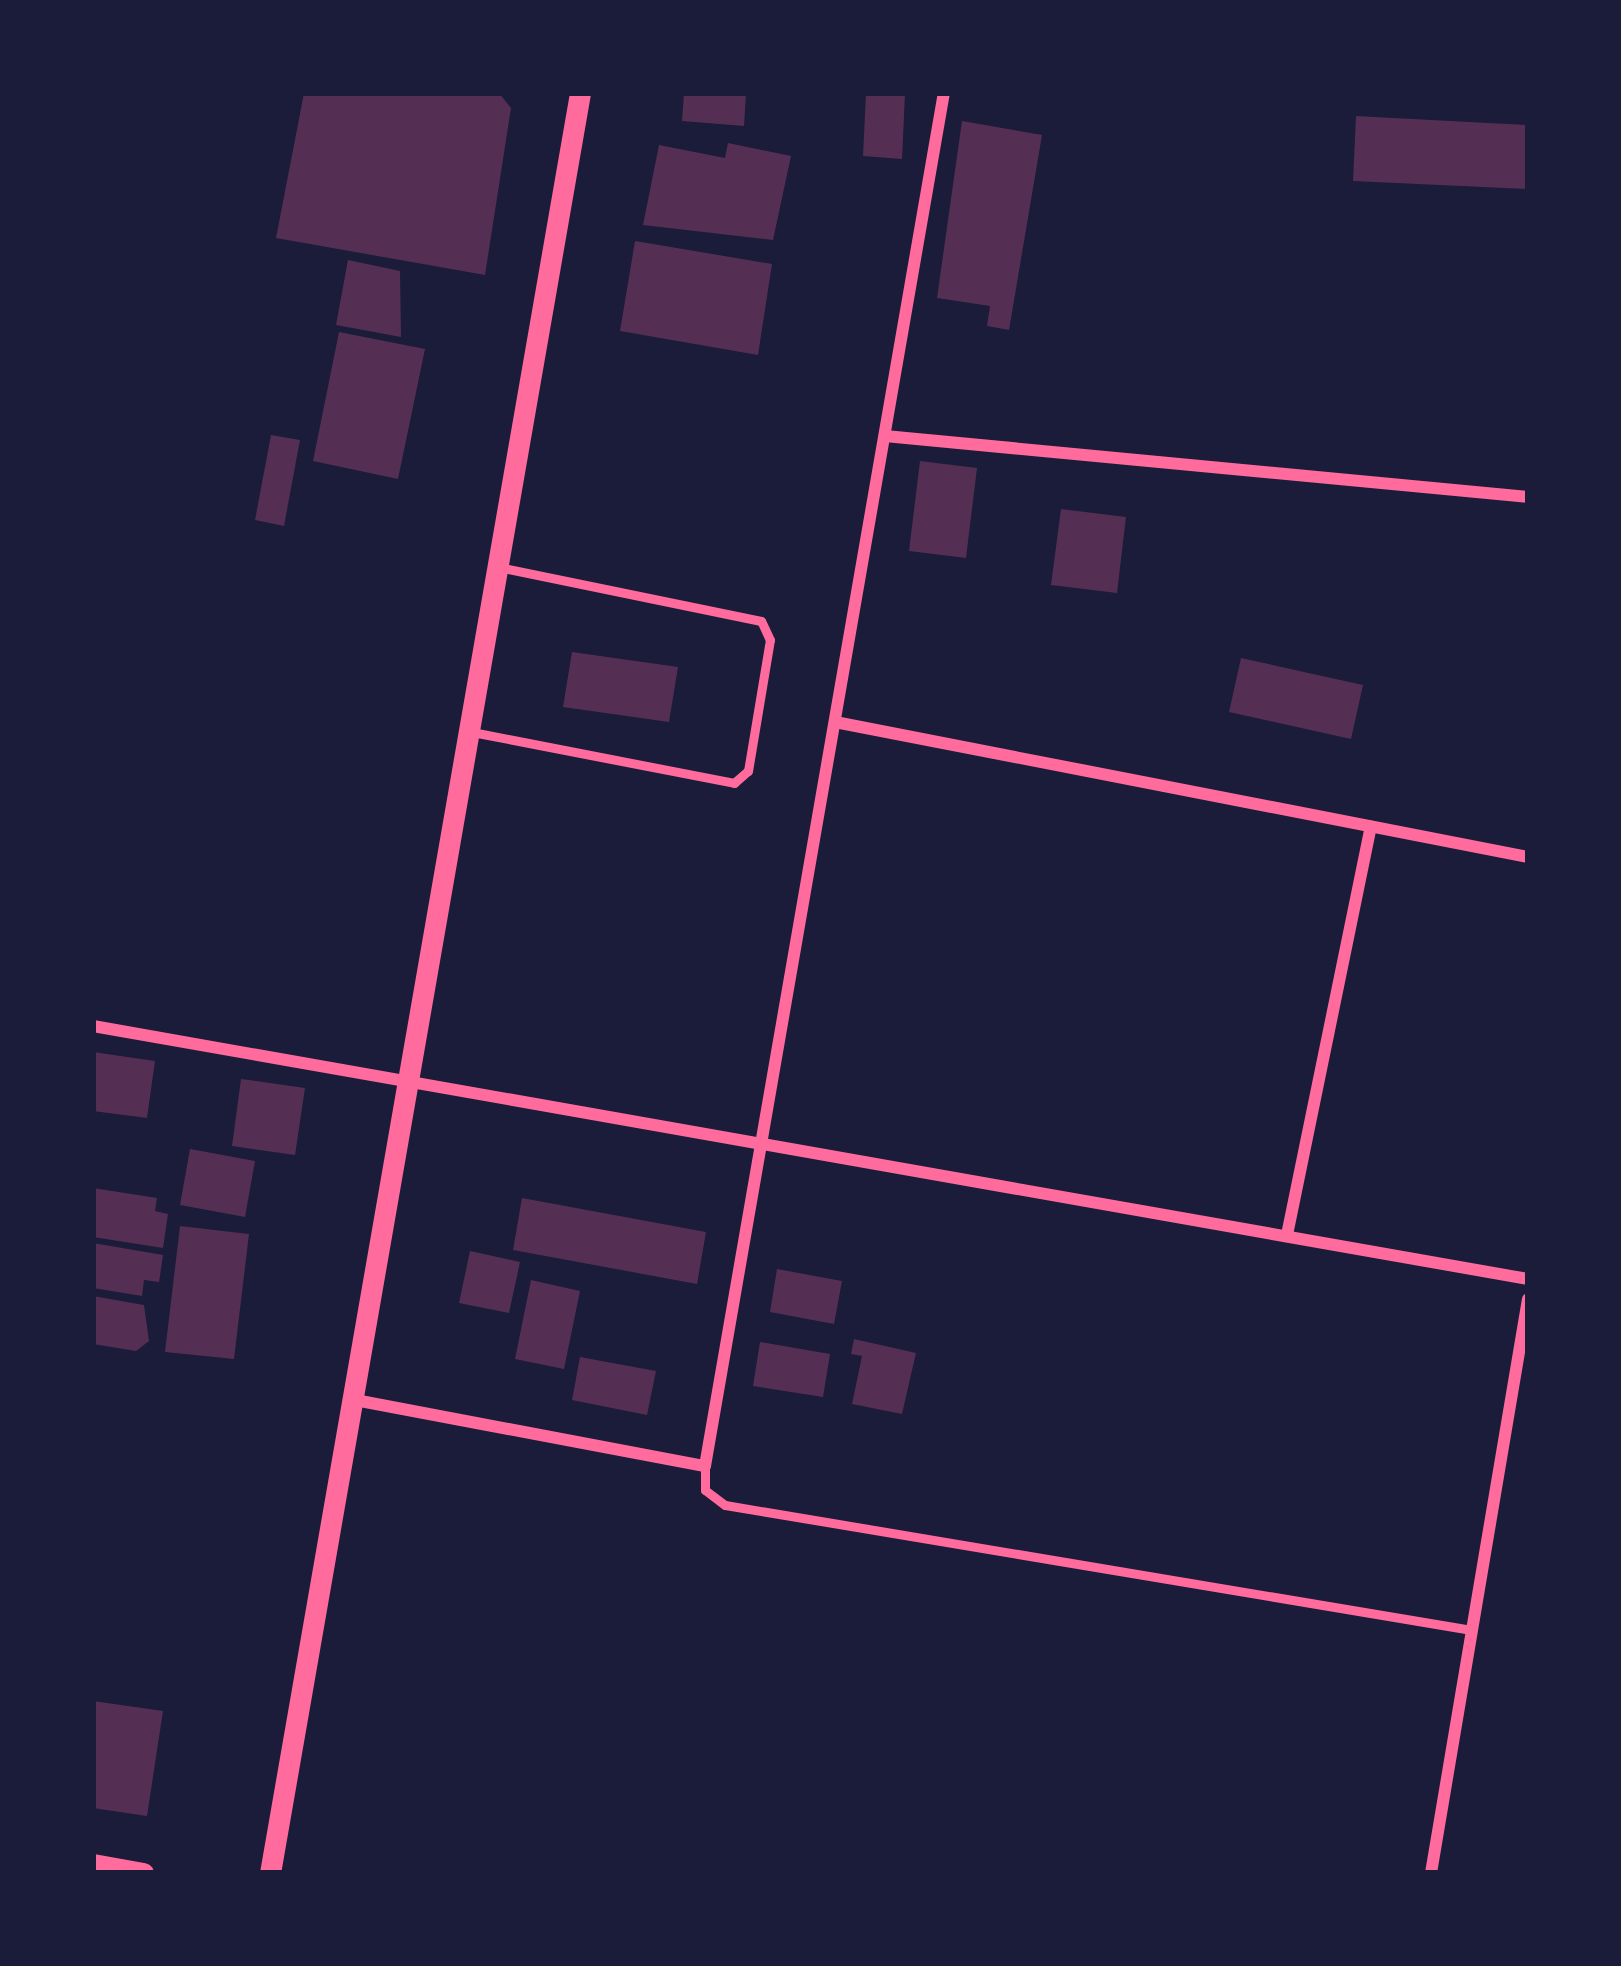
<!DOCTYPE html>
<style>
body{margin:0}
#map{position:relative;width:1621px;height:1966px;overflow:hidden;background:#1b1b3a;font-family:Roboto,sans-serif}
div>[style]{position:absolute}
.building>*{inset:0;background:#542f53}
.service>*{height:9px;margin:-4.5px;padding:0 4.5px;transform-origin:4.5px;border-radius:4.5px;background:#ff6b9d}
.minor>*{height:12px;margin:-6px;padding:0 6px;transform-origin:6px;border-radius:6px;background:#ff6b9d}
.tertiary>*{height:21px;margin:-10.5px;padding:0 10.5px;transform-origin:10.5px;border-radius:10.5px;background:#ff6b9d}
span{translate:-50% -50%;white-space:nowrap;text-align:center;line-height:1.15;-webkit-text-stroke:12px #1b1b3a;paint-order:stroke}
.frame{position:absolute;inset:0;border:96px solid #1b1b3a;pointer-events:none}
</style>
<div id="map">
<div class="building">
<i style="clip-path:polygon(304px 93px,499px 93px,511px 108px,485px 275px,276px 238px)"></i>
<i style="clip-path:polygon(684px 93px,746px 93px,744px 126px,682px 121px)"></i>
<i style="clip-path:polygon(866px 93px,905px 94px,902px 159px,863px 156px)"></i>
<i style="clip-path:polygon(1356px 116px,1528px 125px,1528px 189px,1353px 181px)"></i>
<i style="clip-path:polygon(962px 121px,1042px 135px,1009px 330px,987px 326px,990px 306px,937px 298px)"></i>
<i style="clip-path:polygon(728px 143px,791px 156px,773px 240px,643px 225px,659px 145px,725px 158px)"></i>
<i style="clip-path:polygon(635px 241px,772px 264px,758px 355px,620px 331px)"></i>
<i style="clip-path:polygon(348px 260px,400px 271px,401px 337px,336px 325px)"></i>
<i style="clip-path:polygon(339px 332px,425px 349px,398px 479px,313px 461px)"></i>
<i style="clip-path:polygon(271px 435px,300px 440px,284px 526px,255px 520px)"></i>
<i style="clip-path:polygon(920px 461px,977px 468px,966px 558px,909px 551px)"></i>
<i style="clip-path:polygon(1061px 509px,1126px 517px,1117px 593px,1051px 585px)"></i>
<i style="clip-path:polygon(572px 652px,678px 667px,669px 722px,563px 707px)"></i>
<i style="clip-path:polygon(1241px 658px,1363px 685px,1351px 739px,1229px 712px)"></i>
<i style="clip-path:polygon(93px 1052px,155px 1061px,147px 1118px,93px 1111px)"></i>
<i style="clip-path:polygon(241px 1079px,305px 1088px,295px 1155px,232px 1146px)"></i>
<i style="clip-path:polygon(190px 1149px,255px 1161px,245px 1217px,180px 1205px)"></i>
<i style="clip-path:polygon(93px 1188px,157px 1198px,155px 1211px,168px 1214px,163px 1248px,93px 1237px)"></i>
<i style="clip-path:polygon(522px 1198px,706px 1232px,697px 1284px,513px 1250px)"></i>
<i style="clip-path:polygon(180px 1226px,249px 1234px,234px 1359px,165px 1352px)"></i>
<i style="clip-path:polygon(93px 1243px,163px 1255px,159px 1282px,144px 1280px,142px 1296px,93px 1288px)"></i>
<i style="clip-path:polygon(470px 1251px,520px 1262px,509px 1313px,459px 1303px)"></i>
<i style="clip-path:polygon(777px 1269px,842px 1281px,834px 1324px,770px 1312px)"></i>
<i style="clip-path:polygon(531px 1280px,580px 1291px,564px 1369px,515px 1359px)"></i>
<i style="clip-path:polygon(93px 1296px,144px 1305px,149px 1341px,136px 1351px,93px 1344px)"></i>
<i style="clip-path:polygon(854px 1339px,916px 1353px,902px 1414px,852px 1404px,862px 1356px,851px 1354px)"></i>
<i style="clip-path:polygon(760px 1342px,830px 1354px,823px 1397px,753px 1386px)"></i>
<i style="clip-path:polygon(580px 1357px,656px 1371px,647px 1415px,572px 1400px)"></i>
<i style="clip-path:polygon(93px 1701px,163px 1711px,147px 1816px,93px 1808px)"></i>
</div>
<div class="service">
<i style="left:472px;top:732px;width:267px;rotate:11deg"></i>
<i style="left:734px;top:783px;width:18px;rotate:-41deg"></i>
<i style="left:748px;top:771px;width:133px;rotate:-80.5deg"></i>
<i style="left:770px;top:640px;width:21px;rotate:-115deg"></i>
<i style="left:761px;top:621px;width:269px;rotate:-168.4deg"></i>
<i style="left:705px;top:1466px;width:24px;rotate:90deg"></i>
<i style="left:705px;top:1490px;width:25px;rotate:37deg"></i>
<i style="left:725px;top:1505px;width:757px;rotate:9.5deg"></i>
</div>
<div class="minor">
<i style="left:885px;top:436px;width:646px;rotate:5.42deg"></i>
<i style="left:835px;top:722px;width:706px;rotate:11.02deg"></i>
<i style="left:93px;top:1026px;width:1457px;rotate:10deg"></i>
<i style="left:1287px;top:1235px;width:417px;rotate:-78.4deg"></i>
<i style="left:355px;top:1400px;width:356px;rotate:10.7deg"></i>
<i style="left:705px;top:1466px;width:1394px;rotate:-80.13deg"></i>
<i style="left:1431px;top:1873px;width:582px;rotate:-80.41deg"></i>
</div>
<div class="tertiary">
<i style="left:93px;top:1864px;width:51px;rotate:10.2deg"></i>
<i style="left:270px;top:1873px;width:1807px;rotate:-80.12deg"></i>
</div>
<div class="frame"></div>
</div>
